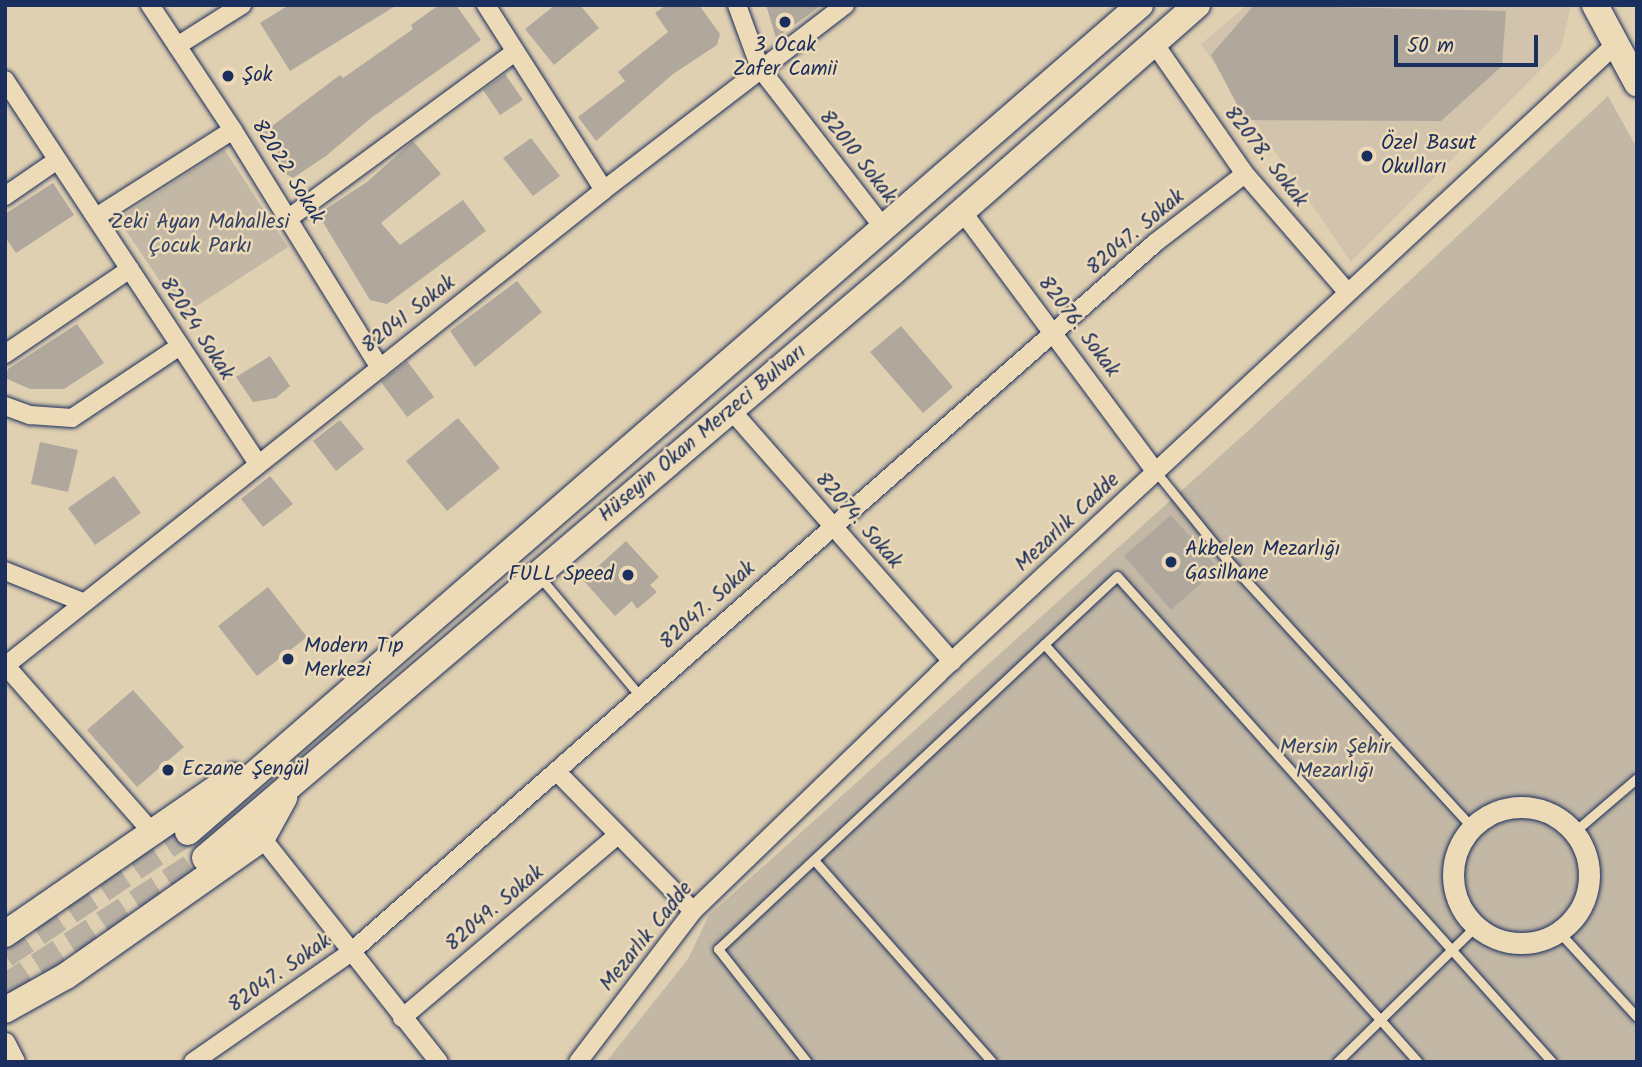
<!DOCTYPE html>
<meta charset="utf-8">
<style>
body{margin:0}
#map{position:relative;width:1642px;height:1067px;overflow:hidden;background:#e0d0b2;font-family:Kalam,sans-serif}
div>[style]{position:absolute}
.built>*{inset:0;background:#d2c4ac}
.green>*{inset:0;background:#c3b8a5}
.building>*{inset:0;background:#b0a89d}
.primary-tunnel>*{height:26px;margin-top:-13px;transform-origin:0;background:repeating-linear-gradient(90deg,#b9b0a1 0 26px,transparent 0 39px)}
.roads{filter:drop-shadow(0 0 2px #1b2f5e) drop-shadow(0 0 2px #1b2f5e)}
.service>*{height:9px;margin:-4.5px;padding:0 4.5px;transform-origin:4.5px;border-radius:4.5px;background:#eddab7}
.minor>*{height:18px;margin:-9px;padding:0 9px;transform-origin:9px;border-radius:9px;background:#eddab7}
.tertiary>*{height:21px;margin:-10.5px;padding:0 10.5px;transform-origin:10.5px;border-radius:10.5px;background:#eddab7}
.tertiary>.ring{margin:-10.5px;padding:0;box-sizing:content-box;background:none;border:21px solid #eddab7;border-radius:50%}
.primary>*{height:26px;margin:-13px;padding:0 13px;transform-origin:13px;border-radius:13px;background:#eddab7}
.dots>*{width:19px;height:19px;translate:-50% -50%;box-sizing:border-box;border:4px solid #eddab7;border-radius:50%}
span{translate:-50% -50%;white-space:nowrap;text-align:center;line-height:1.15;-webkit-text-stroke:5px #eddab7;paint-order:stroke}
.poi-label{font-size:21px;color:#1b2f5e}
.left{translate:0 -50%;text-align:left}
.right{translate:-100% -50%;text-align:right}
.street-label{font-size:21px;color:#1b2f5e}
.park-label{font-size:21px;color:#344469}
.frame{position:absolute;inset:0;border:7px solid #1b2f5e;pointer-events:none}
.scale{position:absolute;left:1394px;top:35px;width:144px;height:32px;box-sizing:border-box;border:4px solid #1b2f5e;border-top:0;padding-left:9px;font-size:21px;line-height:24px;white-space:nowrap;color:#1b2f5e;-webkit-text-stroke:5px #eddab7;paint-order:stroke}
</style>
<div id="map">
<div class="built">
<i style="clip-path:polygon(1247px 5px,1571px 5px,1561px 49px,1351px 262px,1201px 44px)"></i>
</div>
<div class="green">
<i style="clip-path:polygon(1608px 96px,1637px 148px,1637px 1062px,606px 1062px,688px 959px,709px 915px,1249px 430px)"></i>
<i style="clip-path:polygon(224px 149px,288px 247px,183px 315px,118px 219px)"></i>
</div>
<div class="building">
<i style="clip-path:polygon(289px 5px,397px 5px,290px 71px,260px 23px)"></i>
<i style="clip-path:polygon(439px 5px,456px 5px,481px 40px,371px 118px,326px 156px,293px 178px,286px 174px,260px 135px,340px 75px,343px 78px,413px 29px,411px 25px)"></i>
<i style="clip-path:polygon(555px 5px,580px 5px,599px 28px,554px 65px,525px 29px)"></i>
<i style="clip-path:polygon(666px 5px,699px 5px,720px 34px,717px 45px,673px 74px,596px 141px,578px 117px,625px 81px,618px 72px,668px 32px,655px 13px)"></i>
<i style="clip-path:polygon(766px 5px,822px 5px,776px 38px)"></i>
<i style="clip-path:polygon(1254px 5px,1506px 11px,1502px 66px,1441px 121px,1245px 120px,1211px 55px)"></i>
<i style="clip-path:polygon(505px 74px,523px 100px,500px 115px,483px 90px)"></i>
<i style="clip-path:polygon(531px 138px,560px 176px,533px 196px,503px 158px)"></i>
<i style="clip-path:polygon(413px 141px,441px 174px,381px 223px,400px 245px,463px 200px,486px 231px,387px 304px,370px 300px,318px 214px,367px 182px)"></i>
<i style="clip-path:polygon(53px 183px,74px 215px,16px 253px,5px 237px,5px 214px)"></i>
<i style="clip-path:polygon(517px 281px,542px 312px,475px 367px,450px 331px)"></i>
<i style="clip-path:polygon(77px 324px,104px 363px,64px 389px,30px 389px,5px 378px,8px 369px)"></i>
<i style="clip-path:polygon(901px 326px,953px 387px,923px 413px,870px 352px)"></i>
<i style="clip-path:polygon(270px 356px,290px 386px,276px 398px,253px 402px,236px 377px)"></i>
<i style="clip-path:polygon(407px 361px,434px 397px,407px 417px,381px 382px)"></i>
<i style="clip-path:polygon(458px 418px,500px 468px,447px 511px,406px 461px)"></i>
<i style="clip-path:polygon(340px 420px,364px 449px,336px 471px,313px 441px)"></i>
<i style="clip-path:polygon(40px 442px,78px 450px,68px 492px,31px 484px)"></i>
<i style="clip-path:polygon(114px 476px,141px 513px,95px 545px,68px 508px)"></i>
<i style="clip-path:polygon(270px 476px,293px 504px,263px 527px,241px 499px)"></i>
<i style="clip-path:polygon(1171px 515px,1218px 568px,1171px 610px,1124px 556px)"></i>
<i style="clip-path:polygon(626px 541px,659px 577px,650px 585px,657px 592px,637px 609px,632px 601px,615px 616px,583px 580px)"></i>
<i style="clip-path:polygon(268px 587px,307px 637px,257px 676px,218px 626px)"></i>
<i style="clip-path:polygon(133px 690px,184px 747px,137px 787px,87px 730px)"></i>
</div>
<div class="primary-tunnel">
<i style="left:5px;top:955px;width:220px;rotate:-33.9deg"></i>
<i style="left:5px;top:987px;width:238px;rotate:-32.8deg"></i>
</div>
<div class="roads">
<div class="service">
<i style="left:1156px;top:472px;width:114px;rotate:51deg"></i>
<i style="left:1228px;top:561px;width:361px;rotate:47.5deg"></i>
<i style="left:539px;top:576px;width:158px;rotate:49.9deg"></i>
<i style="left:1044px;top:644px;width:561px;rotate:48.18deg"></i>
<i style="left:1574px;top:832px;width:83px;rotate:-40.6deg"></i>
<i style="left:814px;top:860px;width:269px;rotate:48.6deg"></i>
<i style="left:1559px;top:932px;width:115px;rotate:47.5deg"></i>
<i style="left:807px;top:1062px;width:144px;rotate:-128.2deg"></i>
<i style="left:718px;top:949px;width:546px;rotate:-43.07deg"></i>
<i style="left:1117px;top:576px;width:652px;rotate:48.17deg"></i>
<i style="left:1337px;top:1062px;width:194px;rotate:-44.4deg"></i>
</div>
<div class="minor">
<i style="left:150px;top:5px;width:150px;rotate:56.4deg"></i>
<i style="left:233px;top:130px;width:280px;rotate:58.3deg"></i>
<i style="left:486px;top:5px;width:219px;rotate:57.5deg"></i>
<i style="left:737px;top:5px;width:67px;rotate:69.9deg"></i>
<i style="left:760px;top:68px;width:200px;rotate:52.3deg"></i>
<i style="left:1154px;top:43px;width:160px;rotate:55.2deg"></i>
<i style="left:1245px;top:174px;width:157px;rotate:49.1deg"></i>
<i style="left:177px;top:46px;width:77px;rotate:-32.2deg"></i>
<i style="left:5px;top:80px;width:459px;rotate:56.6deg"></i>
<i style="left:5px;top:196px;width:62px;rotate:-34.5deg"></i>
<i style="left:962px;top:211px;width:325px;rotate:53.4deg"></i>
<i style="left:96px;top:217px;width:162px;rotate:-32.4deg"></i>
<i style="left:289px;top:218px;width:279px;rotate:-36.3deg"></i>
<i style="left:5px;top:354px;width:151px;rotate:-34.2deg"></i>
<i style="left:5px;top:406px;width:27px;rotate:20deg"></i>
<i style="left:30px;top:415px;width:42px;rotate:4.1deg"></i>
<i style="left:72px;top:418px;width:130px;rotate:-33.7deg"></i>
<i style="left:731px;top:410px;width:335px;rotate:48.7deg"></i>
<i style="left:5px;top:571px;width:83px;rotate:21.9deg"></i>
<i style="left:5px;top:666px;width:765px;rotate:-38.47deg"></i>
<i style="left:604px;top:190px;width:304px;rotate:-37.5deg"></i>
<i style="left:6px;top:666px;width:221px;rotate:48.7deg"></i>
<i style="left:557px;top:772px;width:194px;rotate:45.6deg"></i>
<i style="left:262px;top:838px;width:285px;rotate:51.7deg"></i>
<i style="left:402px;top:1018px;width:283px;rotate:-40.3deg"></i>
<i style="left:6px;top:1042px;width:22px;rotate:63deg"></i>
<i style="left:193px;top:1062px;width:191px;rotate:-34.8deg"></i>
<i style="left:350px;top:953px;width:1073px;rotate:-41.41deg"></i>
<i style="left:1155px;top:243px;width:113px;rotate:-37.5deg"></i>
<i style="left:578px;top:1062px;width:190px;rotate:-52.7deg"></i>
<i style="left:693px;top:911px;width:341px;rotate:-44deg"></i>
<i style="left:938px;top:674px;width:926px;rotate:-42.9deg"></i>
</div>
<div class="tertiary">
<i class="ring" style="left:1453px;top:807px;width:115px;height:115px"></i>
</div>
<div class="primary">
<i style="left:1595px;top:5px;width:89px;rotate:61.7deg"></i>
<i style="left:188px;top:832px;width:1261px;rotate:-40.98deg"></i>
<i style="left:205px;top:858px;width:902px;rotate:-40.42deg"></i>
<i style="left:892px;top:273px;width:406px;rotate:-41.3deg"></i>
<i style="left:5px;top:934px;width:278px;rotate:-34.6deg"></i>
<i style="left:5px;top:1010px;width:70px;rotate:-29.1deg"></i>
<i style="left:66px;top:976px;width:240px;rotate:-35.1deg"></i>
<i style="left:262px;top:838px;width:46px;rotate:-61.2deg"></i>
</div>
</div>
<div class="dots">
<i style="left:785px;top:22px;background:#1b2f5e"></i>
<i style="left:228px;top:76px;background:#1b2f5e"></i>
<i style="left:1367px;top:156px;background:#1b2f5e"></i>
<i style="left:1171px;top:562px;background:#1b2f5e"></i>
<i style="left:628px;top:575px;background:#1b2f5e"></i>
<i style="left:288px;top:659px;background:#1b2f5e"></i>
<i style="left:168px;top:770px;background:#1b2f5e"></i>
</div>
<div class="poi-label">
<span style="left:785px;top:58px">3 Ocak<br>Zafer Camii</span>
<span class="left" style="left:242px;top:76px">Şok</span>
<span class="left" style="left:1381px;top:156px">Özel Basut<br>Okulları</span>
<span class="left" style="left:1185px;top:562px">Akbelen Mezarlığı<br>Gasilhane</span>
<span class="right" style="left:614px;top:575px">FULL Speed</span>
<span class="left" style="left:304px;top:659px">Modern Tıp<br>Merkezi</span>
<span class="left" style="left:182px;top:770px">Eczane Şengül</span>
</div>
<div class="street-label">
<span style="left:857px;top:157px;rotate:52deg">82010 Sokak</span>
<span style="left:1265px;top:157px;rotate:52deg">82078. Sokak</span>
<span style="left:287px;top:172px;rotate:58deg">82022 Sokak</span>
<span style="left:1136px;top:233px;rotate:-40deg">82047. Sokak</span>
<span style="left:409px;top:315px;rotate:-38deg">82041 Sokak</span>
<span style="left:1078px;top:327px;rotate:53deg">82076. Sokak</span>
<span style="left:196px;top:329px;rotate:57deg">82024 Sokak</span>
<span style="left:703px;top:434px;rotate:-40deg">Hüseyin Okan Merzeci Bulvarı</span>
<span style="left:858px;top:521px;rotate:49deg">82074. Sokak</span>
<span style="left:1068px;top:523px;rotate:-43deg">Mezarlık Cadde</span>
<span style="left:708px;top:606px;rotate:-42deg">82047. Sokak</span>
<span style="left:495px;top:909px;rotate:-40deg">82049. Sokak</span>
<span style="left:647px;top:937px;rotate:-51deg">Mezarlık Cadde</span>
<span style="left:280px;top:974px;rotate:-35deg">82047. Sokak</span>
</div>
<div class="park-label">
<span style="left:200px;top:235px">Zeki Ayan Mahallesi<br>Çocuk Parkı</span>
<span style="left:1335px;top:760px">Mersin Şehir<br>Mezarlığı</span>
</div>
<div class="frame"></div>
<div class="scale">50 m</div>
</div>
